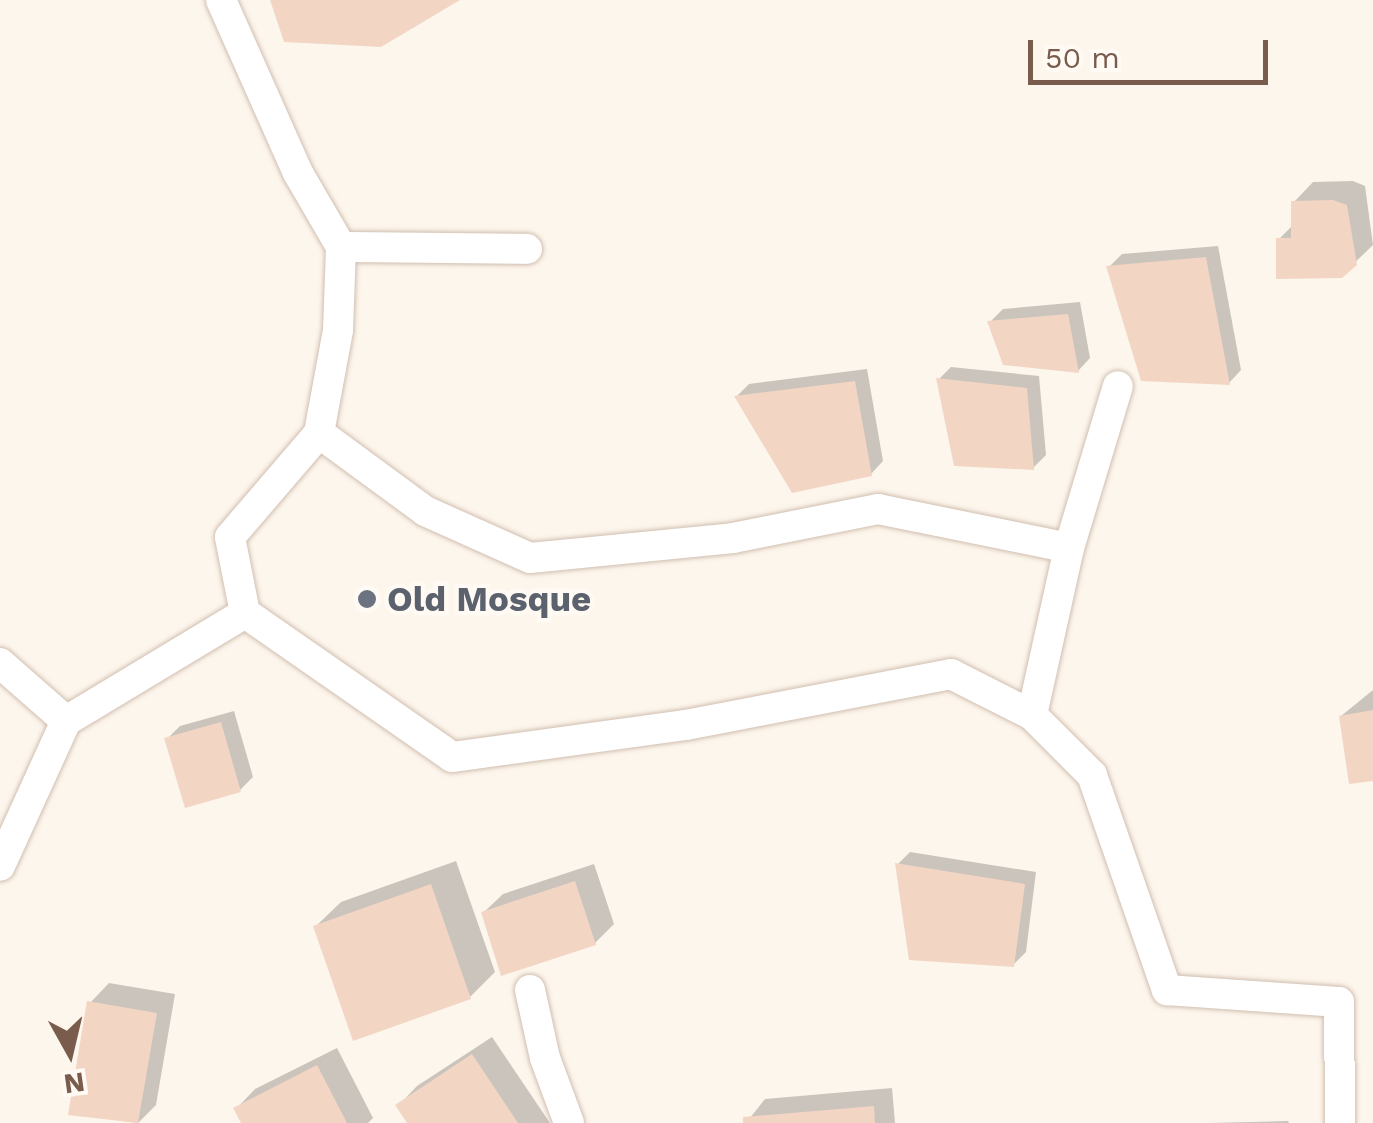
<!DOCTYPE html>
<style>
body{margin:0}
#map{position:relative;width:1373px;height:1123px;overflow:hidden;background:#fdf6ec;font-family:"Work Sans",sans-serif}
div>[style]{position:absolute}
.shadow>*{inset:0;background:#0003}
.building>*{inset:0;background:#f3d5c3}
.roads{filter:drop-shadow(0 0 2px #d1beb0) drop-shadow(0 0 2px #d1beb0)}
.minor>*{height:30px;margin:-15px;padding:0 15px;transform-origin:15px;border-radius:15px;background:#fff}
.dots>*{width:28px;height:28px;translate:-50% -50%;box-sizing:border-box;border:5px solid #fffaf3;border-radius:50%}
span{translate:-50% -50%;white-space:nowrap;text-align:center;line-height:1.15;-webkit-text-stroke:9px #fffaf3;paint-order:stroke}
.worship-label{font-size:35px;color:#5b616d;font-weight:700}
.left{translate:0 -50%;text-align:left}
.north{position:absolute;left:20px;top:1003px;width:100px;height:100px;-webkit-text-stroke:8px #fffaf3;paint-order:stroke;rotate:172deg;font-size:28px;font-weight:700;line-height:40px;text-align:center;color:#7a5c4d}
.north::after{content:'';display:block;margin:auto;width:35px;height:45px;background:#7a5c4d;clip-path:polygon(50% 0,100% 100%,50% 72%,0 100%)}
.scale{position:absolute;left:1028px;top:40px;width:240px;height:45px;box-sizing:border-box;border:5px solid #7a5c4d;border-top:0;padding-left:12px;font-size:30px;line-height:35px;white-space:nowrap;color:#7a5c4d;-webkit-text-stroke:8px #fffaf3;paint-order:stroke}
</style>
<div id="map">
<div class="shadow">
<i style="clip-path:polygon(1353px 181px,1365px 186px,1373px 245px,1341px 276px,1279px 239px,1294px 224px,1294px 202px,1313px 182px)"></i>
<i style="clip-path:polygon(1218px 246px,1241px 370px,1229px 383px,1109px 267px,1122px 254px)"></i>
<i style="clip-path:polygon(1080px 302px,1090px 358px,1078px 371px,990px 322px,1003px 309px)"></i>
<i style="clip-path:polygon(951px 367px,1039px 376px,1046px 455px,1033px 468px,939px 379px)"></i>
<i style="clip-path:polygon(867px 369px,883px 461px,871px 474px,737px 396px,749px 384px)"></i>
<i style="clip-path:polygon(1373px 690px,1373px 778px,1341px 716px)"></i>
<i style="clip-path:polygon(234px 711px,253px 777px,240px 790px,167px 739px,180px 726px)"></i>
<i style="clip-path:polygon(910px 852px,1036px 872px,1026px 952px,1013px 965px,898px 864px)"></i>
<i style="clip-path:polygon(456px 861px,495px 972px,470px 997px,315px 927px,341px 902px)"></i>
<i style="clip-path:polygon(594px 864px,614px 924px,595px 943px,483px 913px,503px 894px)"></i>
<i style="clip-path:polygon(109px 983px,175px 994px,156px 1105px,138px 1123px,71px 1113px,90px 1003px)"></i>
<i style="clip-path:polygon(492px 1037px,550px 1123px,410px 1123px,398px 1106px,417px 1086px)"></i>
<i style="clip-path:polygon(337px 1048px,373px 1118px,368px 1123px,244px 1123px,236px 1109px,255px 1089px)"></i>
<i style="clip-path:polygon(892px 1088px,895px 1123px,746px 1123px,765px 1099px)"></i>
<i style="clip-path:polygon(1288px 1121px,1289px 1123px,1208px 1123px)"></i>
</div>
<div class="building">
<i style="clip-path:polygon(270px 0,460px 0,381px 47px,284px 42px)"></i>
<i style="clip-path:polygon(1333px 200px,1347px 205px,1357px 265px,1342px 278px,1276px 279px,1276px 238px,1291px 238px,1291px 201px)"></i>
<i style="clip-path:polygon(1206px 257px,1230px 385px,1141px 381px,1106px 266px)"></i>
<i style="clip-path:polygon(1068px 314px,1079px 373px,1003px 365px,987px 321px)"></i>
<i style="clip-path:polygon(936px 378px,1027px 388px,1034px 470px,954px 466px)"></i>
<i style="clip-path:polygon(855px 381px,872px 476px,792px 493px,734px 396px)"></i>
<i style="clip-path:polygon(1373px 710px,1373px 781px,1349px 784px,1339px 716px)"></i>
<i style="clip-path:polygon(221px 722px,241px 792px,185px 808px,164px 738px)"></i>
<i style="clip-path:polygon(895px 863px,1025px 884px,1014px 967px,909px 960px)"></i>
<i style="clip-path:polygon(575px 881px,596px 945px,501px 976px,481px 912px)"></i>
<i style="clip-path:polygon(431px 884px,471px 999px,353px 1041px,313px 926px)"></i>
<i style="clip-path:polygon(87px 1001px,157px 1013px,138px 1123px,68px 1115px)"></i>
<i style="clip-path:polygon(472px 1054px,518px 1123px,407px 1123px,395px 1105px)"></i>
<i style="clip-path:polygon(317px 1065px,347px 1123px,241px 1123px,233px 1108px)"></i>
<i style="clip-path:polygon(874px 1106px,875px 1123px,743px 1123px,743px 1117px)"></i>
</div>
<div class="roads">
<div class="minor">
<i style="left:221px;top:0;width:189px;rotate:66deg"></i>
<i style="left:298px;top:173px;width:86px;rotate:59.8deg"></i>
<i style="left:319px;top:433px;width:132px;rotate:36.3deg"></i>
<i style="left:425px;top:511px;width:115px;rotate:24.1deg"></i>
<i style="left:530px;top:558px;width:204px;rotate:-5.6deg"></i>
<i style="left:733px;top:538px;width:148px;rotate:-11.3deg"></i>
<i style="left:878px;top:509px;width:195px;rotate:11.5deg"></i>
<i style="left:1069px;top:548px;width:169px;rotate:-73.2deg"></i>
<i style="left:1069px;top:548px;width:171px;rotate:102.5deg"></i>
<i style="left:1032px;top:715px;width:85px;rotate:45deg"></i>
<i style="left:1092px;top:775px;width:228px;rotate:70.8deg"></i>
<i style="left:1167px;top:990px;width:172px;rotate:4deg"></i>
<i style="left:1339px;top:1002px;width:121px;rotate:89.5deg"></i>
<i style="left:245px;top:613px;width:252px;rotate:34.8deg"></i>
<i style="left:452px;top:757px;width:236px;rotate:-7.8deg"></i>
<i style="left:686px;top:725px;width:270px;rotate:-10.9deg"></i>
<i style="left:951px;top:674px;width:91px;rotate:26.8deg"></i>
<i style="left:0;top:663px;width:88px;rotate:41.3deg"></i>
<i style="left:66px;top:721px;width:159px;rotate:114.5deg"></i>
<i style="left:66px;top:721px;width:209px;rotate:-31.1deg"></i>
<i style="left:245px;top:613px;width:77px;rotate:-101.2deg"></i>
<i style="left:230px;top:537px;width:137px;rotate:-49.4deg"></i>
<i style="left:319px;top:433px;width:105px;rotate:-79.5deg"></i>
<i style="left:338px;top:330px;width:83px;rotate:-87.9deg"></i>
<i style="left:341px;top:247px;width:186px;rotate:0.6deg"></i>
<i style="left:530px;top:990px;width:70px;rotate:77.6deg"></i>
<i style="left:545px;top:1058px;width:69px;rotate:69.7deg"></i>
</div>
</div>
<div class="dots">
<i style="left:367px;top:599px;background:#6b7280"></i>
</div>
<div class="worship-label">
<span class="left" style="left:387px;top:599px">Old Mosque</span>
</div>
<div class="north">N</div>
<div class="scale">50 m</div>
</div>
